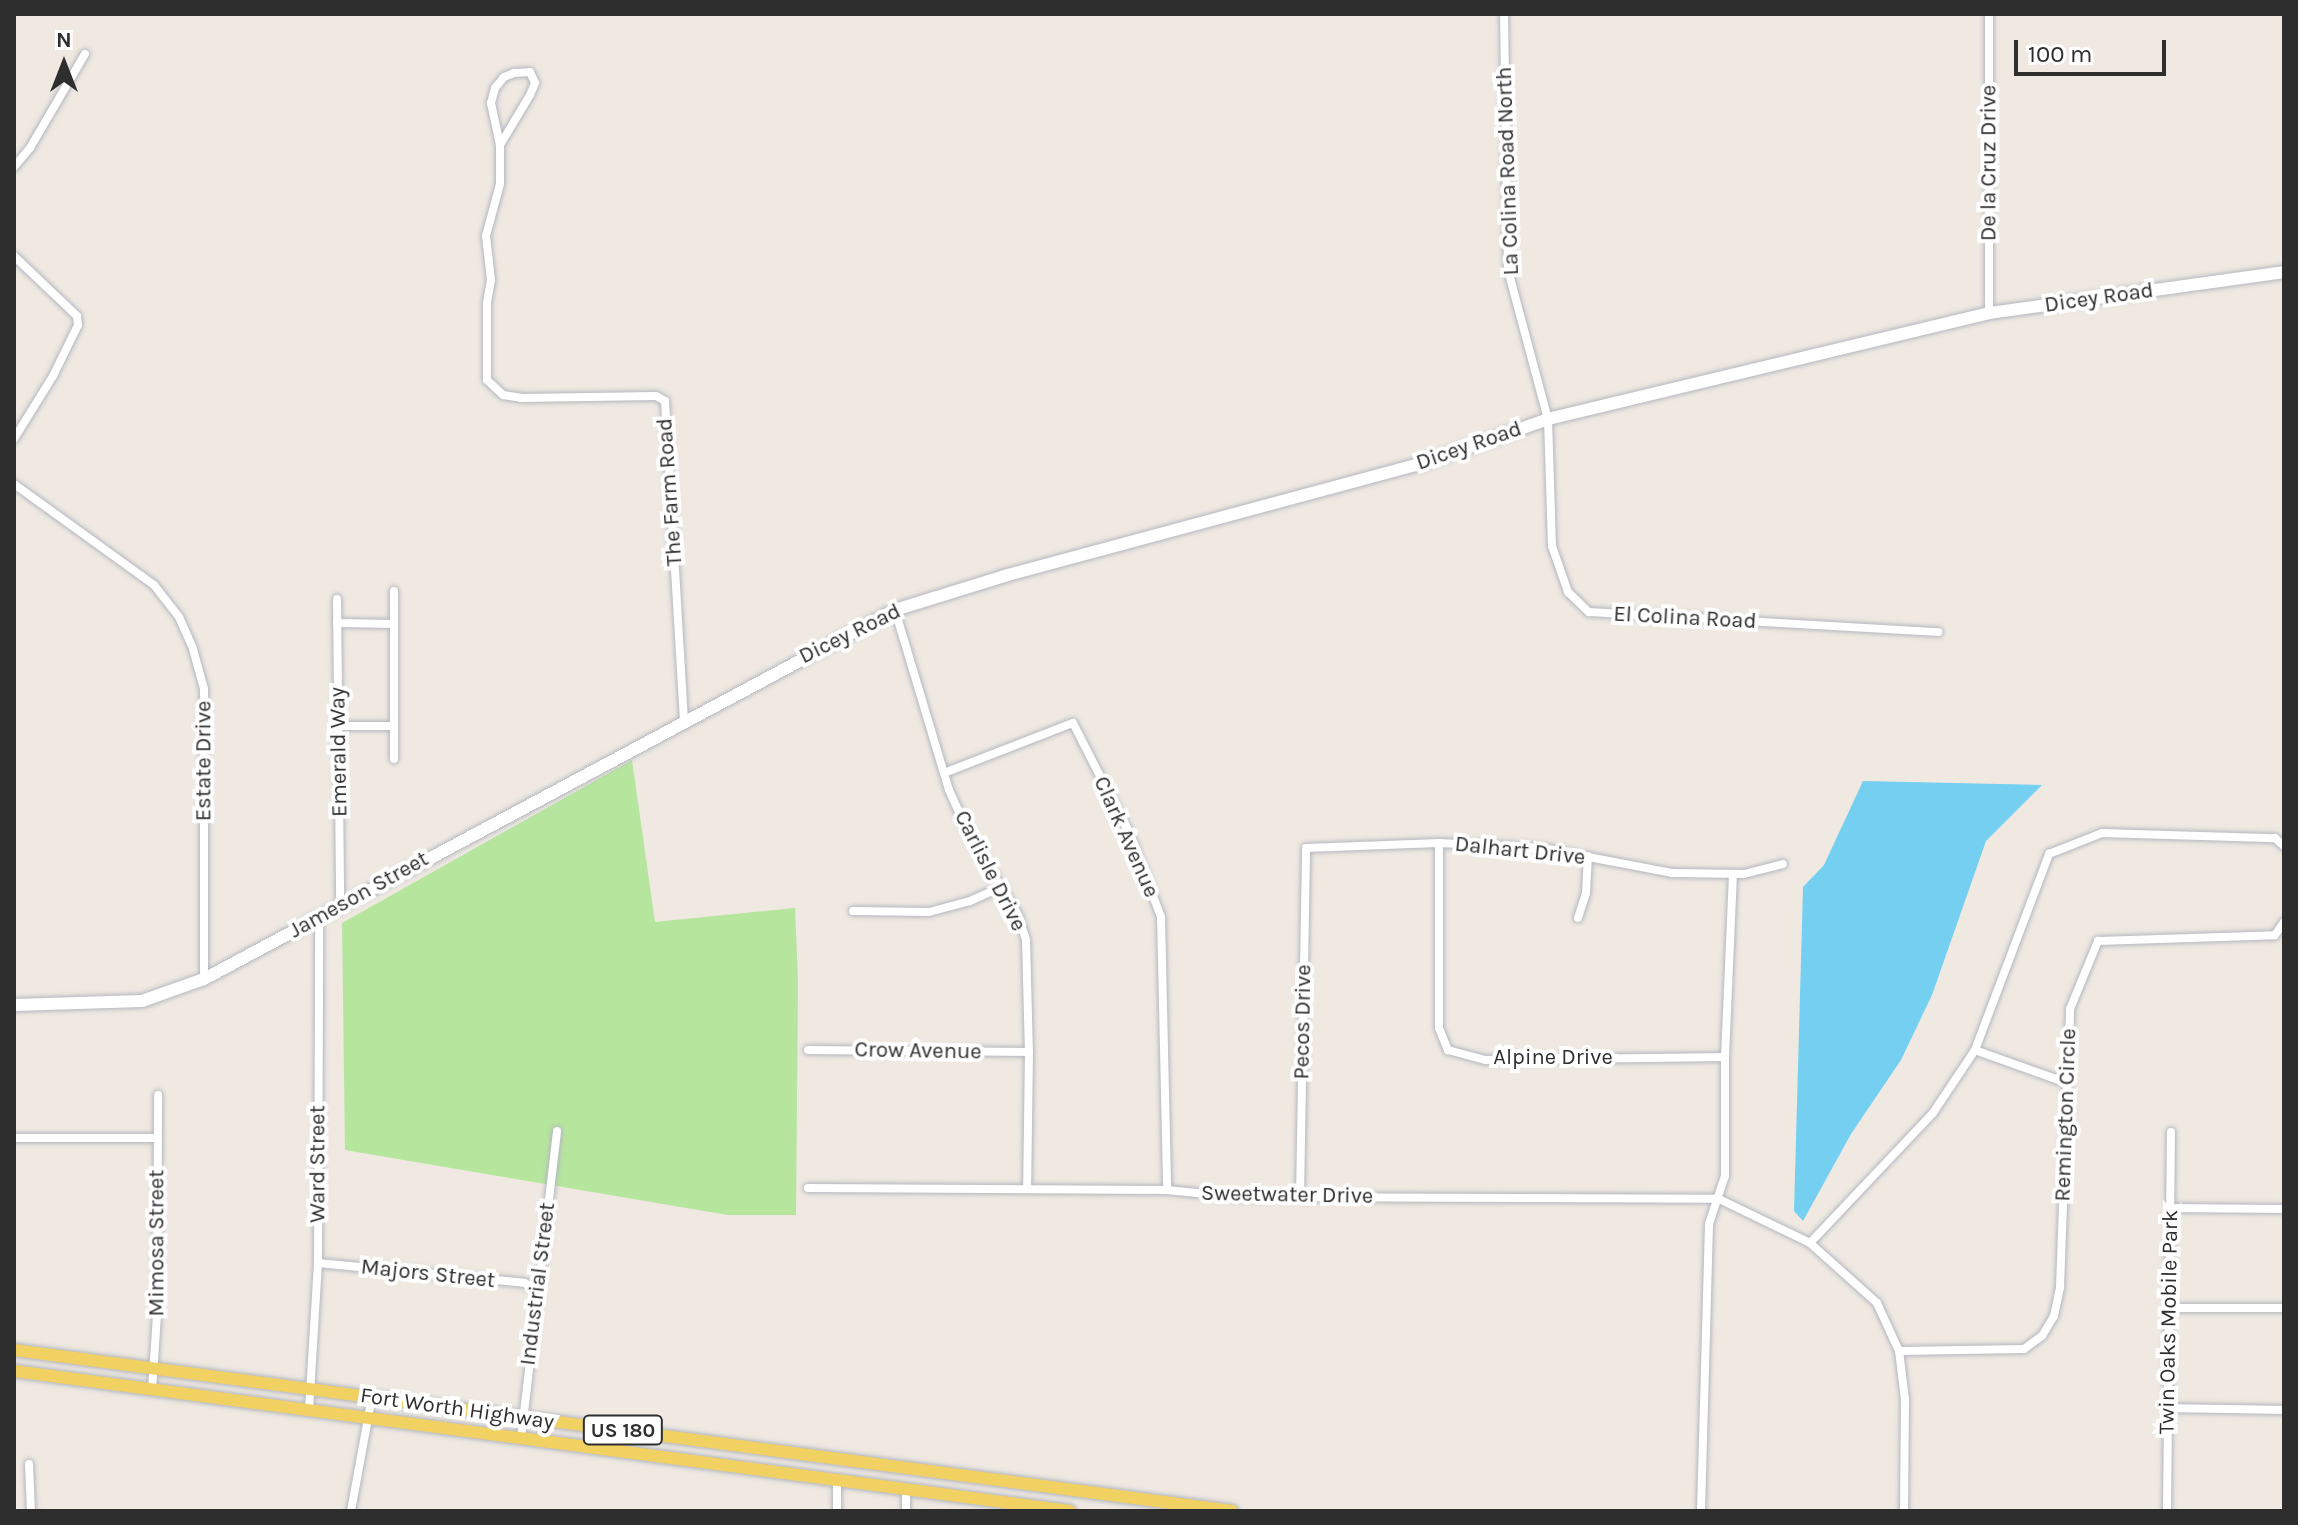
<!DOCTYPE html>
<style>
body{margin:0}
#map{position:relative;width:2298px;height:1525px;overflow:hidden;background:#efe9e1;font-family:Karla,sans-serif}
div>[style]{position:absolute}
.green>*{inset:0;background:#b6e59e}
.water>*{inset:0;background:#75cff0}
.roads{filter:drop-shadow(0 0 2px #b4b7c1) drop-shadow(0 0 2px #b4b7c1)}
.street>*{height:8px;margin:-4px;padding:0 4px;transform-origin:4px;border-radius:4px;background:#fff}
.secondary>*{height:12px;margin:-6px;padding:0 6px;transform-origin:6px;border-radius:6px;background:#fff}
.primary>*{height:12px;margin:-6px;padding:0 6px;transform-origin:6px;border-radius:6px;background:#f2d163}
span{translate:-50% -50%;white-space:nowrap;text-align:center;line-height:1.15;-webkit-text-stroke:8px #fff;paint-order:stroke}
.shield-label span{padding:2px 6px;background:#fff;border:2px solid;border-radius:6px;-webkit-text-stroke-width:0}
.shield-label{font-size:20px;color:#2e2e2e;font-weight:700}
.street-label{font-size:22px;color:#2e2e2e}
.frame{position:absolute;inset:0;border:16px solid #2e2e2e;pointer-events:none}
.north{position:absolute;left:24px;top:24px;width:80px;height:80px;-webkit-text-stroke:6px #fff;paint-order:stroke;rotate:0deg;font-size:22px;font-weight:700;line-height:32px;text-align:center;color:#2e2e2e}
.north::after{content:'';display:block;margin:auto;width:28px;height:36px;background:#2e2e2e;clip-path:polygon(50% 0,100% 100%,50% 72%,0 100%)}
.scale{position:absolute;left:2014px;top:40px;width:152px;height:36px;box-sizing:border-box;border:4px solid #2e2e2e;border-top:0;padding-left:10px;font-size:24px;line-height:28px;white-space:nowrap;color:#2e2e2e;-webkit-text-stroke:6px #fff;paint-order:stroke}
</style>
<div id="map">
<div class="green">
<i style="clip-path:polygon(632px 760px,655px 922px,795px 908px,798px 982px,796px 1215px,728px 1215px,345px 1150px,342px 923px)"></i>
</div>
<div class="water">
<i style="clip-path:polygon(1863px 781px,2042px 785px,1986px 841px,1932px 995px,1901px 1060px,1851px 1134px,1803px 1221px,1794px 1211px,1803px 887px,1824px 865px)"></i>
</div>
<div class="roads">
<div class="street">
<i style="left:1504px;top:14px;width:256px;rotate:89.1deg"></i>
<i style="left:1508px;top:270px;width:154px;rotate:75deg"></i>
<i style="left:1548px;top:419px;width:127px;rotate:88.2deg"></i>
<i style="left:1552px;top:546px;width:49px;rotate:70.8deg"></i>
<i style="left:1568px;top:592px;width:29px;rotate:44deg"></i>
<i style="left:1589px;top:612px;width:350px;rotate:3.3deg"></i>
<i style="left:500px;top:145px;width:58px;rotate:-59deg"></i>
<i style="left:530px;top:95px;width:13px;rotate:-67deg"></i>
<i style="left:535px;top:83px;width:12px;rotate:-114deg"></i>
<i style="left:530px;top:72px;width:16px;rotate:176deg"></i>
<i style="left:514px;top:73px;width:11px;rotate:158deg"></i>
<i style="left:504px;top:77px;width:14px;rotate:129deg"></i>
<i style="left:495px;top:88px;width:16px;rotate:105deg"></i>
<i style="left:491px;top:103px;width:43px;rotate:77.9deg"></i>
<i style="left:500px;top:145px;width:39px;rotate:90deg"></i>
<i style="left:500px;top:184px;width:54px;rotate:105.1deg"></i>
<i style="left:486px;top:236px;width:44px;rotate:83.5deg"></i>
<i style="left:491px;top:280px;width:23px;rotate:100deg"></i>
<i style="left:487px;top:303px;width:77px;rotate:90deg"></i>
<i style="left:487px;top:380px;width:22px;rotate:43deg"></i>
<i style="left:503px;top:395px;width:18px;rotate:9deg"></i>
<i style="left:521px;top:398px;width:135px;rotate:-0.8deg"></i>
<i style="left:656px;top:396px;width:10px;rotate:29deg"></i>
<i style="left:665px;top:401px;width:319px;rotate:86.6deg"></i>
<i style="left:14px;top:167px;width:25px;rotate:-50deg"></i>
<i style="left:30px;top:148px;width:109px;rotate:-59.7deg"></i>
<i style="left:14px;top:256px;width:87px;rotate:43.6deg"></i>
<i style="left:77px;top:316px;width:9px;rotate:84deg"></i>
<i style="left:78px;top:325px;width:57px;rotate:116.1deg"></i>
<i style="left:53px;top:376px;width:74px;rotate:121.8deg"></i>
<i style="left:1989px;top:313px;width:299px;rotate:-90deg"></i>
<i style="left:14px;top:484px;width:173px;rotate:35.8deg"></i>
<i style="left:154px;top:585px;width:41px;rotate:52deg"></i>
<i style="left:179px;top:617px;width:35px;rotate:66deg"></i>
<i style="left:193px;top:649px;width:41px;rotate:74.6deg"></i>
<i style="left:204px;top:689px;width:290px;rotate:90deg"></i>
<i style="left:337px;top:599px;width:306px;rotate:89.4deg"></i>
<i style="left:895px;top:610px;width:188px;rotate:73.3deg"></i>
<i style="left:949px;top:790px;width:48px;rotate:65.6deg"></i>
<i style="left:969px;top:834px;width:95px;rotate:58.8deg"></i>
<i style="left:1018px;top:915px;width:26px;rotate:72deg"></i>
<i style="left:1026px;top:940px;width:112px;rotate:88.5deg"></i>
<i style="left:1029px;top:1052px;width:136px;rotate:90.8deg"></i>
<i style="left:337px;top:623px;width:57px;rotate:1deg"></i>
<i style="left:338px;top:726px;width:56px"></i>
<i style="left:394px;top:759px;width:168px;rotate:-90deg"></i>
<i style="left:944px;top:773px;width:138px;rotate:-21.2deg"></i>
<i style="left:1073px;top:723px;width:123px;rotate:63deg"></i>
<i style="left:1129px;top:833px;width:90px;rotate:69.1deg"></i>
<i style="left:1161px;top:917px;width:273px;rotate:88.7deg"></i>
<i style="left:1439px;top:843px;width:185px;rotate:90deg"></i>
<i style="left:1439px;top:1028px;width:24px;rotate:68deg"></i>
<i style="left:1448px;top:1050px;width:39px;rotate:15deg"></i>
<i style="left:1486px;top:1060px;width:239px;rotate:-0.7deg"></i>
<i style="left:853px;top:911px;width:76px;rotate:0.8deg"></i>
<i style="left:929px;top:912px;width:42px;rotate:-15deg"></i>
<i style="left:970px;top:901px;width:34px;rotate:-24deg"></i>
<i style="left:1578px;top:918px;width:26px;rotate:-72deg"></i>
<i style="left:1586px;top:893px;width:37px;rotate:-87deg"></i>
<i style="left:808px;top:1050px;width:221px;rotate:0.5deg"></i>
<i style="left:1975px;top:1050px;width:98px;rotate:19.7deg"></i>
<i style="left:14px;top:1138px;width:144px"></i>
<i style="left:808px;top:1188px;width:359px;rotate:0.3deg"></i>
<i style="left:1167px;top:1190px;width:70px;rotate:5.7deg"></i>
<i style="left:1237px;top:1197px;width:482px;rotate:0.2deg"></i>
<i style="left:1719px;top:1199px;width:101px;rotate:25.8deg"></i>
<i style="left:1810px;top:1243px;width:90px;rotate:41.8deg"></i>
<i style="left:1877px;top:1303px;width:53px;rotate:65.4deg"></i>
<i style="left:1899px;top:1351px;width:48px;rotate:82.9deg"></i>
<i style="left:1905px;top:1399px;width:112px;rotate:90.5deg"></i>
<i style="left:1300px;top:1197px;width:349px;rotate:-89deg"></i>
<i style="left:1306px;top:848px;width:133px;rotate:-2.2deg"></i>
<i style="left:1439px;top:843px;width:102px;rotate:2.8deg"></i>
<i style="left:1541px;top:848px;width:133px;rotate:10.8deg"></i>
<i style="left:1672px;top:873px;width:72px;rotate:0.8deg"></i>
<i style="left:1744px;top:874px;width:40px;rotate:-14.4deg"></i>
<i style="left:2171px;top:1208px;width:113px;rotate:0.5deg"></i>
<i style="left:1810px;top:1243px;width:179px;rotate:-46.6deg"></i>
<i style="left:1933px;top:1113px;width:76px;rotate:-56.3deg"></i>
<i style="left:1975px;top:1050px;width:210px;rotate:-69.3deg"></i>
<i style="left:2049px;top:854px;width:57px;rotate:-21.6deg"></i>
<i style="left:2102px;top:833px;width:173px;rotate:1.7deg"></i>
<i style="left:2275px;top:838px;width:12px;rotate:42deg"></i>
<i style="left:318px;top:1263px;width:207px;rotate:5.5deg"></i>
<i style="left:524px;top:1283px;width:15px;rotate:23deg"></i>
<i style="left:2169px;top:1308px;width:115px"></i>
<i style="left:1899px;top:1351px;width:125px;rotate:-0.9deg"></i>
<i style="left:2024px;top:1349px;width:22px;rotate:-36deg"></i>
<i style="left:2042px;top:1336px;width:23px;rotate:-59deg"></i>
<i style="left:2054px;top:1316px;width:30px;rotate:-78deg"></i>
<i style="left:2060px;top:1287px;width:278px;rotate:-87.9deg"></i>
<i style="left:2070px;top:1009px;width:74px;rotate:-67.6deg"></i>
<i style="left:2098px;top:941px;width:177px;rotate:-1.9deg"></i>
<i style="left:2275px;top:935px;width:16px;rotate:-55deg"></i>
<i style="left:152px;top:1390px;width:75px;rotate:-86.2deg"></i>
<i style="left:157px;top:1315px;width:220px;rotate:-89.7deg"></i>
<i style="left:2168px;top:1408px;width:116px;rotate:1deg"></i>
<i style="left:309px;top:1410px;width:147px;rotate:-86.5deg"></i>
<i style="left:318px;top:1263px;width:345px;rotate:-89.8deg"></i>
<i style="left:521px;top:1438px;width:309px;rotate:-83.3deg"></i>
<i style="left:29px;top:1464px;width:47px;rotate:87.6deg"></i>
<i style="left:351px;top:1511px;width:116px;rotate:-79.6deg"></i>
<i style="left:837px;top:1511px;width:31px;rotate:-90deg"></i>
<i style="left:906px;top:1511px;width:22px;rotate:-90deg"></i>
<i style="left:1701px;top:1511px;width:287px;rotate:-88.4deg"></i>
<i style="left:1709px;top:1224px;width:51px;rotate:-71.6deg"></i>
<i style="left:1725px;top:1176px;width:119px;rotate:-90deg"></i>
<i style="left:1725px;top:1057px;width:183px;rotate:-87.5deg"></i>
<i style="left:2167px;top:1511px;width:379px;rotate:-89.4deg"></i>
</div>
<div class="secondary">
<i style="left:14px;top:1005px;width:128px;rotate:-1.8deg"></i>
<i style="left:142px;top:1001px;width:66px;rotate:-19.5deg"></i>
<i style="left:204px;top:979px;width:783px;rotate:-28.1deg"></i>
<i style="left:895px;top:610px;width:118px;rotate:-17.2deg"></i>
<i style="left:1008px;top:575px;width:424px;rotate:-15.1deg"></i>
<i style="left:1417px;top:465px;width:139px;rotate:-19.3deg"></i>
<i style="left:1548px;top:419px;width:454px;rotate:-13.5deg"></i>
<i style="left:1989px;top:313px;width:298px;rotate:-7.9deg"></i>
</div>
<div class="primary">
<i style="left:14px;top:1350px;width:1229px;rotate:7.53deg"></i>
<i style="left:14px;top:1371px;width:1065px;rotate:7.55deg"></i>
</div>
</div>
<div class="shield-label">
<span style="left:623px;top:1430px">US 180</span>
</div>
<div class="street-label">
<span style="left:1989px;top:163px;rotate:-90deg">De la Cruz Drive</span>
<span style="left:1508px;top:171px;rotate:-92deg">La Colina Road North</span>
<span style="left:2099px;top:298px;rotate:-8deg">Dicey Road</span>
<span style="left:1469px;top:446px;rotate:-19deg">Dicey Road</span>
<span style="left:670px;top:492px;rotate:-94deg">The Farm Road</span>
<span style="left:1685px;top:618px;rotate:3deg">El Colina Road</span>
<span style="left:850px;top:634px;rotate:-26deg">Dicey Road</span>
<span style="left:339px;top:752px;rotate:-91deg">Emerald Way</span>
<span style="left:204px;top:761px;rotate:-90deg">Estate Drive</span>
<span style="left:1126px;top:837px;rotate:66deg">Clark Avenue</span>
<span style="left:1520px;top:851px;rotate:6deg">Dalhart Drive</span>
<span style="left:990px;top:871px;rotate:63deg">Carlisle Drive</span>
<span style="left:359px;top:895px;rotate:-29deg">Jameson Street</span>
<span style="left:1303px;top:1022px;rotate:-89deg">Pecos Drive</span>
<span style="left:918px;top:1051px;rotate:1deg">Crow Avenue</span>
<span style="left:1553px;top:1058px">Alpine Drive</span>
<span style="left:2066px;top:1115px;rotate:-88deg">Remington Circle</span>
<span style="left:318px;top:1164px;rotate:-90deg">Ward Street</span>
<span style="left:1287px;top:1195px;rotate:1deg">Sweetwater Drive</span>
<span style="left:157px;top:1243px;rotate:-90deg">Mimosa Street</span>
<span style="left:428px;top:1274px;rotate:6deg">Majors Street</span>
<span style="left:538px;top:1284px;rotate:-83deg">Industrial Street</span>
<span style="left:2169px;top:1322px;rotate:-89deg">Twin Oaks Mobile Park</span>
<span style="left:457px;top:1409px;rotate:8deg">Fort Worth Highway</span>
</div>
<div class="frame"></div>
<div class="north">N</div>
<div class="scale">100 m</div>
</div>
